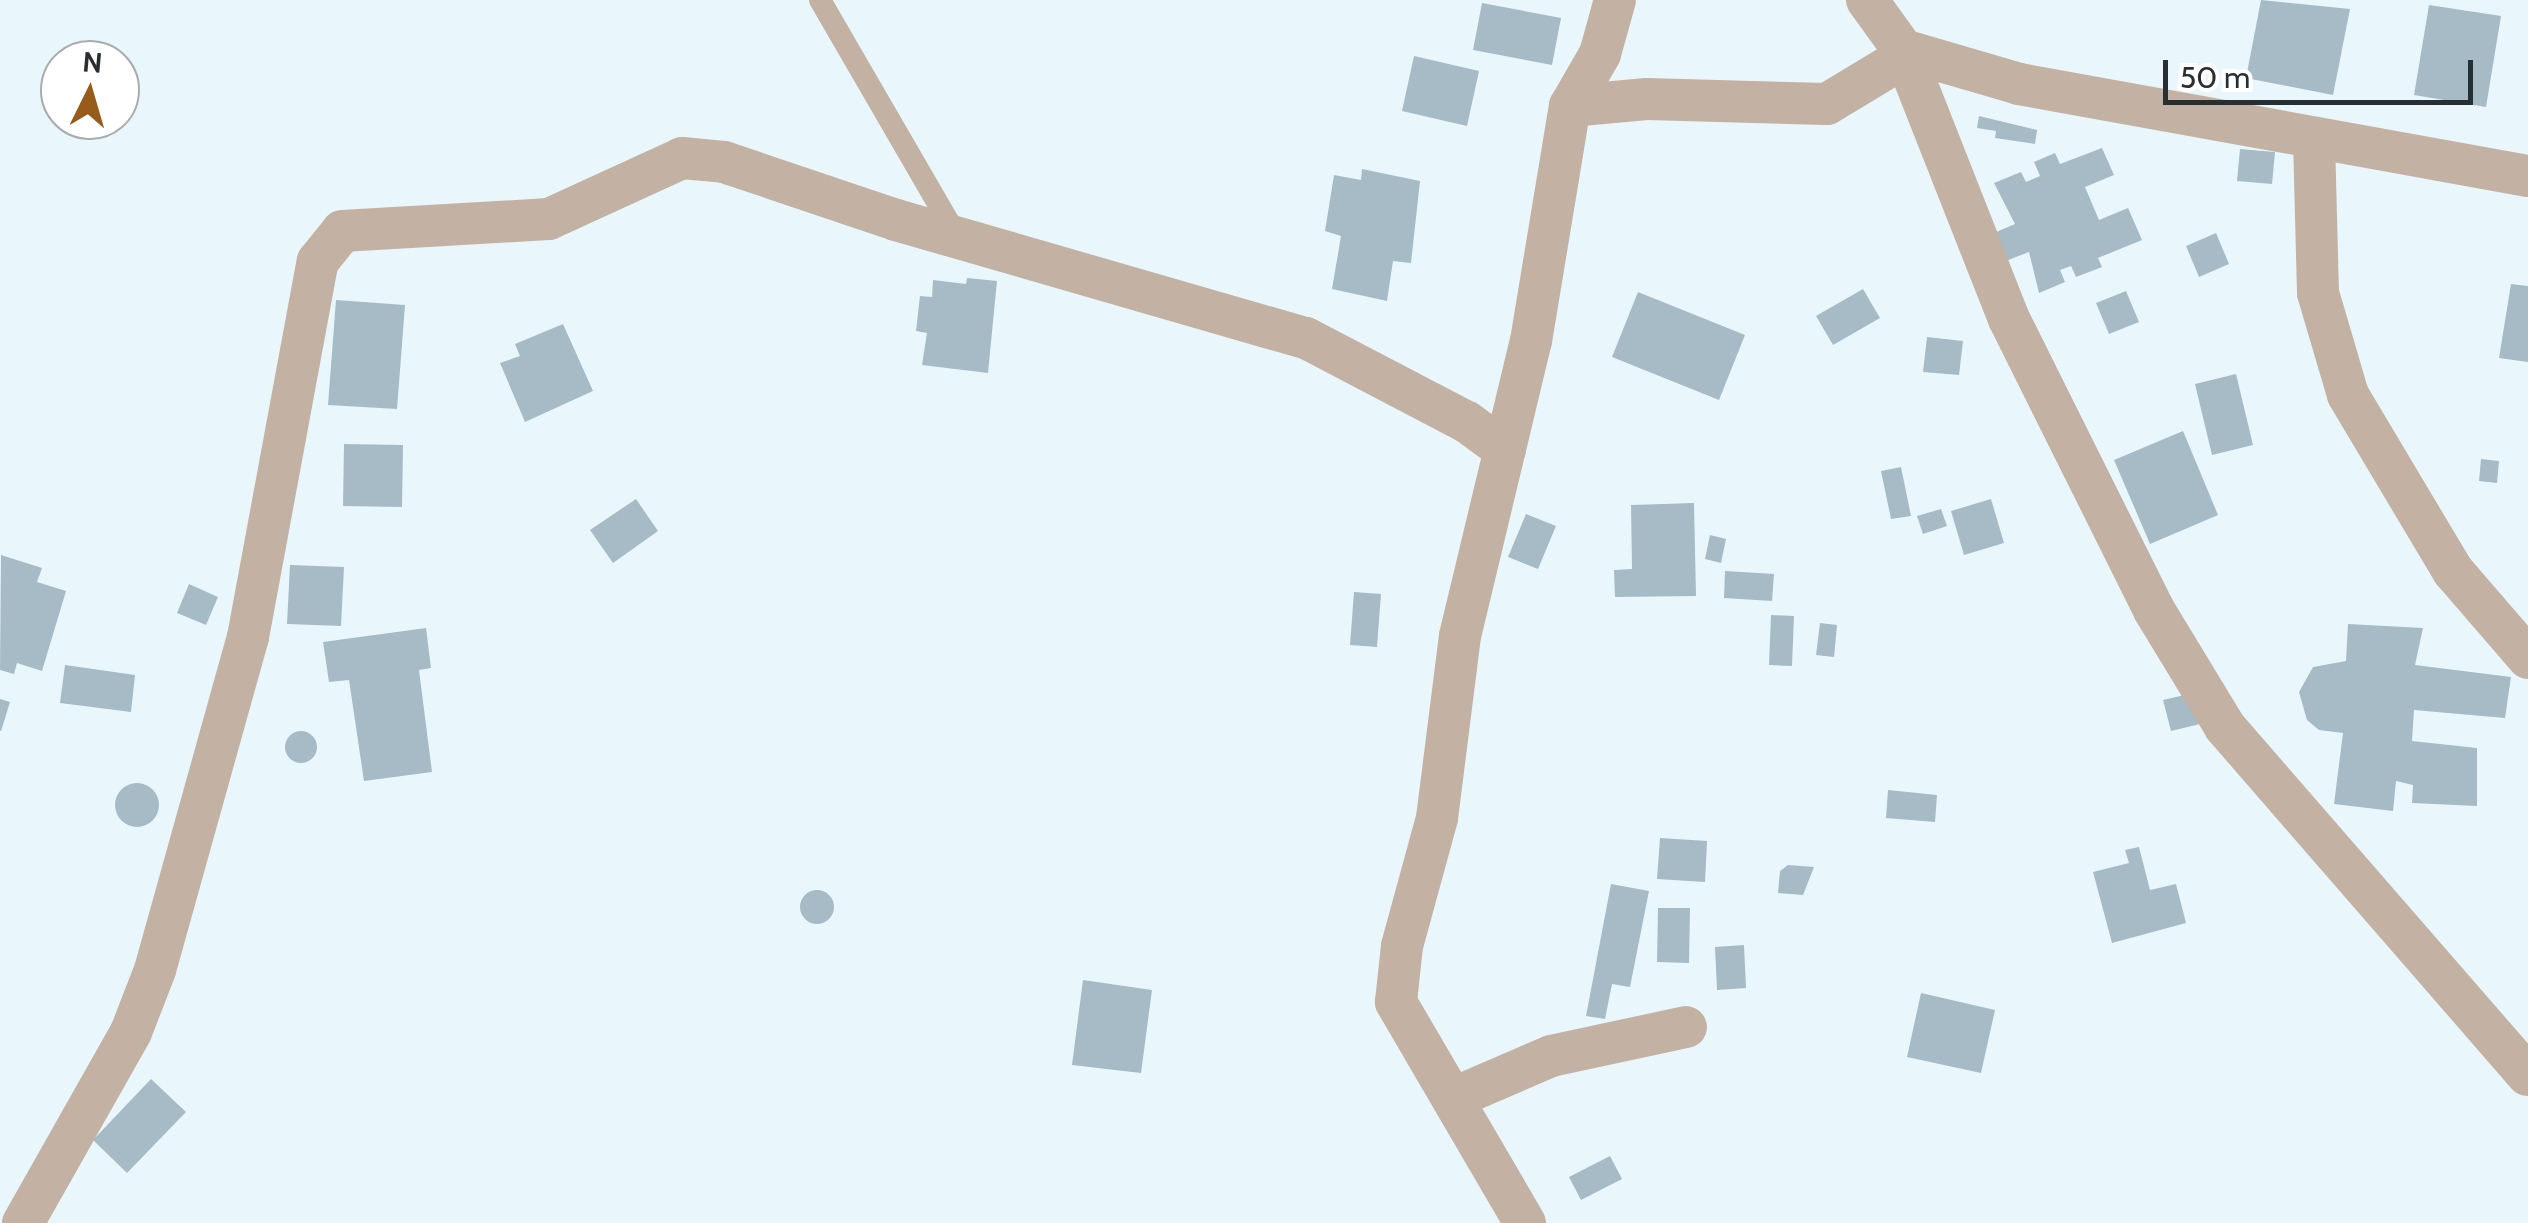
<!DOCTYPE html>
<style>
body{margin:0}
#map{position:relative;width:2528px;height:1223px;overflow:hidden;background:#e9f7fd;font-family:Cabin,sans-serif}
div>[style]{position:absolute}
.building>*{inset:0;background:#a6bbc6}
.round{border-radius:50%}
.service>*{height:22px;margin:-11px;padding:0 11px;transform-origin:11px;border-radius:11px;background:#c3b2a3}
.minor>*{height:42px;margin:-21px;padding:0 21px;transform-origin:21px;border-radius:21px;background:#c3b2a3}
span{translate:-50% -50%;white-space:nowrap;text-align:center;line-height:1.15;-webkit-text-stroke:8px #fff;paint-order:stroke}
.north{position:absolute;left:40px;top:40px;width:100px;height:100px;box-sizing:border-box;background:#fff;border:2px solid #a9acad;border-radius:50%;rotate:5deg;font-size:28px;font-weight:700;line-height:40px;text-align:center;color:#272f33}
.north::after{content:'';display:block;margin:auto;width:35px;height:45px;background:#975c1c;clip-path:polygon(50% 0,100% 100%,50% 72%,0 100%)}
.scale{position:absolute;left:2163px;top:60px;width:310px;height:45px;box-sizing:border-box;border:5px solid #272f33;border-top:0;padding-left:12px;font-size:30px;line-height:35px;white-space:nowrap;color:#272f33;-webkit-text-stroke:8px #fff;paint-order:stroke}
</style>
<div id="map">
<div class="building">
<i style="clip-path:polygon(2261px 0,2350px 9px,2333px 95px,2246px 78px)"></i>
<i style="clip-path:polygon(1482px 3px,1561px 18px,1552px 65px,1473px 50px)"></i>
<i style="clip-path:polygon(2429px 5px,2501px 16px,2486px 107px,2414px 95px)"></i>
<i style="clip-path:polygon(1414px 56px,1479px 71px,1467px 126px,1402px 111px)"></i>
<i style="clip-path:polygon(1979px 116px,2037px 130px,2035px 144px,1995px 138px,1996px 131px,1977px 128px)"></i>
<i style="clip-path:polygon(2102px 148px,2114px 175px,2085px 187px,2099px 220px,2128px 208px,2142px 240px,2098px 258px,2102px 267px,2076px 277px,2071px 266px,2060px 270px,2065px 282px,2039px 293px,2029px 252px,2006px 261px,1994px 233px,2015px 224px,1994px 183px,2021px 172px,2026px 182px,2040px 176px,2034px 162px,2055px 153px,2060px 164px)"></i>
<i style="clip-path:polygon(2240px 149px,2275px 152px,2272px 184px,2237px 181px)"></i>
<i style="clip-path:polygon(1362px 169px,1420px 181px,1411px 263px,1393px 261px,1387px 301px,1332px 289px,1341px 236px,1325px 231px,1334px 175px,1361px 180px)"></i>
<i style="clip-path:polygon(2216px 233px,2229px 264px,2199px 277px,2186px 246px)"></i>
<i style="clip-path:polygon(967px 278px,997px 281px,988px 373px,922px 365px,927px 333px,916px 331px,920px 296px,932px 297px,933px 280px,966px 284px)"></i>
<i style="clip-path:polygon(2511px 284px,2528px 286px,2528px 362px,2499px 358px)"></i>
<i style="clip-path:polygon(1863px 289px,1880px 318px,1833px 345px,1816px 316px)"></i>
<i style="clip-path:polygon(2126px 291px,2139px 322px,2109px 334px,2096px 303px)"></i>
<i style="clip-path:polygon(1638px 292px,1745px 335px,1719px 400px,1612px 357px)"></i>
<i style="clip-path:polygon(336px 300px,405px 305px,397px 409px,328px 405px)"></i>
<i style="clip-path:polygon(563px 324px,593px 391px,525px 422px,500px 363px,520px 356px,515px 344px)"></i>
<i style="clip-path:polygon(1927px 337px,1963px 341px,1959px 375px,1923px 372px)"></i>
<i style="clip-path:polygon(2236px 374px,2253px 445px,2212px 455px,2195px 384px)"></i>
<i style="clip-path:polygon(2183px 431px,2218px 515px,2150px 544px,2114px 460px)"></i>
<i style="clip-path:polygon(344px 444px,403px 445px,402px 507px,343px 506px)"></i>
<i style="clip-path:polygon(2481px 459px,2499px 461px,2497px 483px,2479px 481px)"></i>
<i style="clip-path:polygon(1901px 467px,1911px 516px,1891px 519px,1881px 471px)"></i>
<i style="clip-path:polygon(636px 499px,658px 531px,613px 563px,590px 530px)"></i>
<i style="clip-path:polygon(1991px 499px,2004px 543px,1964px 555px,1951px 511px)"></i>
<i style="clip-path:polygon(1694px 503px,1696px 596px,1615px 597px,1614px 570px,1632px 569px,1631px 505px)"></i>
<i style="clip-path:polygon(1941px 509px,1947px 526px,1923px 534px,1917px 516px)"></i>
<i style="clip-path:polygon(1526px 514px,1556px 526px,1538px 569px,1508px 557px)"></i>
<i style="clip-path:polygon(1710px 535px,1726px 539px,1721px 563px,1705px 559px)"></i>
<i style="clip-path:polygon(1px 555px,42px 568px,37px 582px,66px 591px,42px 671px,17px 663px,14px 674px,0 670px)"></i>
<i style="clip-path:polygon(290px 565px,344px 567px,341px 626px,287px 624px)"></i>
<i style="clip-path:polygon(1725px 571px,1774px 574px,1772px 601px,1724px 598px)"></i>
<i style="clip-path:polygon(189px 584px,218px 597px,206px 625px,177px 613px)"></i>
<i style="clip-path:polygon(1354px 592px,1381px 594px,1377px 647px,1350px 645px)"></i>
<i style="clip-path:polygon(1771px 615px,1794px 616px,1792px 666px,1769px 665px)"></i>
<i style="clip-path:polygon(1820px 623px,1837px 625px,1834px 657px,1816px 655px)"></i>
<i style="clip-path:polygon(2348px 624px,2423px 628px,2415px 665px,2511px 677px,2505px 718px,2414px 710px,2412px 741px,2477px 748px,2477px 806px,2412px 803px,2413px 785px,2396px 781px,2393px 811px,2334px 804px,2343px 733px,2319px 730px,2307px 720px,2299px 692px,2313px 667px,2346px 661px)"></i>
<i style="clip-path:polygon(426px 628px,431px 668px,419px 670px,432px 772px,364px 781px,349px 680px,329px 682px,323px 642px)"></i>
<i style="clip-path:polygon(65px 665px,135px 675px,131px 712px,60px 703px)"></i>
<i style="clip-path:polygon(2193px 693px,2200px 724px,2171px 731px,2163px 700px)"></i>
<i style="clip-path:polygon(0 699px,10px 702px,1px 731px,0 731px)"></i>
<i class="round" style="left:285px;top:731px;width:32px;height:32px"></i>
<i class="round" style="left:115px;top:783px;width:44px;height:44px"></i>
<i style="clip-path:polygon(1888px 790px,1937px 795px,1935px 822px,1886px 818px)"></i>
<i style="clip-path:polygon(1660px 838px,1707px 841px,1705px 882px,1657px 879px)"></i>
<i style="clip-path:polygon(2139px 847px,2150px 890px,2176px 884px,2186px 923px,2112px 943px,2093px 872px,2129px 863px,2125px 850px)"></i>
<i style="clip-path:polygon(1788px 865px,1814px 867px,1803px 895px,1778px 893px,1780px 871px)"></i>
<i style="clip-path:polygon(1611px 884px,1649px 891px,1630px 987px,1612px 984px,1605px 1019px,1586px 1016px)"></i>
<i class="round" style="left:800px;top:890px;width:34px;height:34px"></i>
<i style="clip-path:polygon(1658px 908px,1690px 908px,1689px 963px,1657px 962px)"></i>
<i style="clip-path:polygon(1744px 945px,1746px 988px,1717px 990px,1715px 947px)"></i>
<i style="clip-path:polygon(1083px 980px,1152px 990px,1141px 1073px,1072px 1065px)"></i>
<i style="clip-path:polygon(1921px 993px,1995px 1010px,1981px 1073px,1907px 1057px)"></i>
<i style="clip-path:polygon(151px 1079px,186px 1112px,127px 1173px,93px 1140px)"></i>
<i style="clip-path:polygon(1610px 1156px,1622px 1179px,1581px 1200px,1569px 1177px)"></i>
</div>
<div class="service">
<i style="left:820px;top:0;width:272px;rotate:59.9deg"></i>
</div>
<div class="minor">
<i style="left:1867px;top:0;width:62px;rotate:54.2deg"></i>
<i style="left:1903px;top:50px;width:121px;rotate:16.3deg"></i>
<i style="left:2019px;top:84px;width:517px;rotate:10.25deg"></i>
<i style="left:1903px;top:50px;width:289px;rotate:68.5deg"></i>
<i style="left:2009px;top:319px;width:325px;rotate:63.5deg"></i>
<i style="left:2154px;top:610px;width:137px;rotate:58.7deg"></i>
<i style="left:2225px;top:727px;width:461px;rotate:49deg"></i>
<i style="left:1570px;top:106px;width:77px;rotate:-5.2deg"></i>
<i style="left:1647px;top:99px;width:180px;rotate:1.6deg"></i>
<i style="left:1827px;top:104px;width:91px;rotate:-31.1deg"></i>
<i style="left:2314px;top:140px;width:153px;rotate:88.5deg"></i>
<i style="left:2318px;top:293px;width:106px;rotate:73.6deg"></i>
<i style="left:2348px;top:395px;width:205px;rotate:59.2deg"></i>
<i style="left:2453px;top:571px;width:115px;rotate:49.2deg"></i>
<i style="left:1456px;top:1097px;width:103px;rotate:-23.3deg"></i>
<i style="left:1551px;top:1056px;width:138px;rotate:-12.1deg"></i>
<i style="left:23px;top:1223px;width:219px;rotate:-60.5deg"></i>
<i style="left:131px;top:1032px;width:66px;rotate:-68.8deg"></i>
<i style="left:155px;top:970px;width:346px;rotate:-74.4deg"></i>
<i style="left:248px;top:637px;width:382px;rotate:-79.5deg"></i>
<i style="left:318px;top:261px;width:38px;rotate:-51deg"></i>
<i style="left:342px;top:231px;width:207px;rotate:-3.3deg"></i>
<i style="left:549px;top:219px;width:146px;rotate:-24.6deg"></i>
<i style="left:682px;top:158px;width:42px;rotate:5.4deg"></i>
<i style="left:724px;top:162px;width:182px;rotate:18.6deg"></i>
<i style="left:896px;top:220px;width:427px;rotate:16.1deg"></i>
<i style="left:1306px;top:338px;width:182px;rotate:27.6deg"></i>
<i style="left:1467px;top:422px;width:47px;rotate:36.4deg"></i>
<i style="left:1525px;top:1223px;width:256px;rotate:-120.3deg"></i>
<i style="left:1396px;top:1002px;width:56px;rotate:-83.9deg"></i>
<i style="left:1402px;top:946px;width:133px;rotate:-74.7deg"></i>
<i style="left:1437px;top:818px;width:183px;rotate:-82.8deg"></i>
<i style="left:1460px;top:636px;width:303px;rotate:-76.5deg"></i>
<i style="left:1531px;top:341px;width:238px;rotate:-80.6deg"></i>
<i style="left:1570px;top:106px;width:60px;rotate:-60deg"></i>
<i style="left:1600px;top:54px;width:56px;rotate:-74.5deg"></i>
</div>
<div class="north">N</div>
<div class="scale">50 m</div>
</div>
